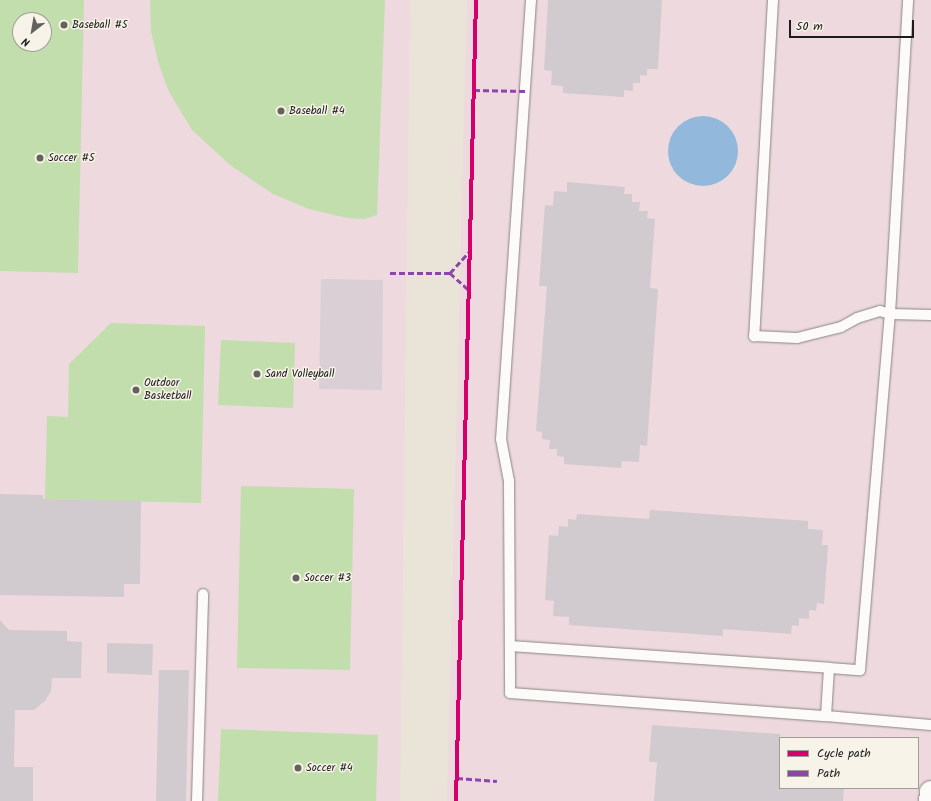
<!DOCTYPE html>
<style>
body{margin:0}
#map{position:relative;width:931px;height:801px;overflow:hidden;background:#e9e4d7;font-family:Kalam,sans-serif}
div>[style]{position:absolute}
.built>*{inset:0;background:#edd9de}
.industrial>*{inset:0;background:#dacfd4}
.green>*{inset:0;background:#c2dead}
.water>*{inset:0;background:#92b9db}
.round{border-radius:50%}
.building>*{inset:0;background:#d1cbcf}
.roads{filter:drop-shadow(0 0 1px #898680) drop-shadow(0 0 1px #898680)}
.service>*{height:10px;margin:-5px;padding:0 5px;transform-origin:5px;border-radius:5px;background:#fcfbf9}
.tertiary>*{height:22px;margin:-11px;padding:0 11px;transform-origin:11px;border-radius:11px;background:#fcfbf9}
.quiet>*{height:3px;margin-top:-1.5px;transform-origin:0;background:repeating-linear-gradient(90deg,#8e44ad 0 6px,transparent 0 9px)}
.cycleway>*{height:4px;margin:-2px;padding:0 2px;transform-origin:2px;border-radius:2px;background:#d6006c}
.dots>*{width:11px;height:11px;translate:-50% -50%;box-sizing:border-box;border:2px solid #f7f3e8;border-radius:50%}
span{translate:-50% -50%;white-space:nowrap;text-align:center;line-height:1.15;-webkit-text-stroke:3px #f7f3e8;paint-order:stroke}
.poi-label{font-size:11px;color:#1c1c1c}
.left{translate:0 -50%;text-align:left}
.legend{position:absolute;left:779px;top:737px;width:140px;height:52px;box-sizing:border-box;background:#f7f3e8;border:1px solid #9f9d96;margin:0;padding:5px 7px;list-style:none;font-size:12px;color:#1c1c1c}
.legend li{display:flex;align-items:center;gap:8px;height:20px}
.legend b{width:20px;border:1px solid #9f9d96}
.north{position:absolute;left:12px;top:12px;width:40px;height:40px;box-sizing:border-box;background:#f7f3e8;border:1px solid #9f9d96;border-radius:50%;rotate:211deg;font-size:11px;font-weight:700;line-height:16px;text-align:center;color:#1c1c1c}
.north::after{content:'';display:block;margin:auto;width:14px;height:18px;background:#64625d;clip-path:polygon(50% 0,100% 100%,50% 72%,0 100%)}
.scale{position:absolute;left:789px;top:20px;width:125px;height:18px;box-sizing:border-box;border:2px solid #1c1c1c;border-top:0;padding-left:5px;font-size:12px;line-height:14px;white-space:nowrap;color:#1c1c1c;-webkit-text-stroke:3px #f7f3e8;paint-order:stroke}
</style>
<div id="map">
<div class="built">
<i style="clip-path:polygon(evenodd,0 0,410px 0,400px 801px,0 801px,0 0,20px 20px,44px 20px,44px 44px,20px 44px,20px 20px)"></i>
<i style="clip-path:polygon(evenodd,467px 0,931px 0,931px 801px,447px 801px,467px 0,780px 738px,918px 738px,918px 788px,780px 788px,780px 738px)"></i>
</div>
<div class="industrial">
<i style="clip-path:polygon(321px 279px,383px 280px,382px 390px,319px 389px)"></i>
</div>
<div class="green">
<i style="clip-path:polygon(evenodd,0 0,84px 0,78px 273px,0 271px,0 0,20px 20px,44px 20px,44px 44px,20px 44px,20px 20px)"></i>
<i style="clip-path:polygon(150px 0,385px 0,377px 215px,365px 219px,347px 218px,309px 209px,273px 194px,230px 165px,192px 130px,169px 92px,158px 62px,151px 31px)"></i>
<i style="clip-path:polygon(111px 323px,205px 326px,201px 503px,45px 499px,47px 416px,68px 417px,69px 364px)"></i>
<i style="clip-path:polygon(221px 340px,295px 343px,293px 408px,218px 405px)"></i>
<i style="clip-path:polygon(241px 486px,354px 489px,350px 670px,237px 668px)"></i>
<i style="clip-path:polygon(221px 729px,378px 735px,376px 801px,218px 801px)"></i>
</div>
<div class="water">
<i class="round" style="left:668px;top:116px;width:70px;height:70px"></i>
</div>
<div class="building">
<i style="clip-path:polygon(548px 0,662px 0,658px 69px,647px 69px,647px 76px,640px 75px,640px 83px,633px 83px,633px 91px,624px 90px,624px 97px,563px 93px,563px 86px,551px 85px,552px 71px,544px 70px)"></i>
<i style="clip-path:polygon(567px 182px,625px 187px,624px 194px,632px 194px,632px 202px,640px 202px,639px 211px,648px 211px,647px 218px,655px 219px,650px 288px,658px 289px,647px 446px,640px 445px,639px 462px,622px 461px,621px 468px,564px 464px,564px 457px,557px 456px,557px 449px,549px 449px,550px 440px,542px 439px,542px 432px,536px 431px,547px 286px,539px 286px,545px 205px,553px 206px,554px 191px,567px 192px)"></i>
<i style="clip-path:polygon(0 494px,43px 495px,43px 499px,141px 501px,140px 584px,124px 584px,124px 597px,0 595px)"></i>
<i style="clip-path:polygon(650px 510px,808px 521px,808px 529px,823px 530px,822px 545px,828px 545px,824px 604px,817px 603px,816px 611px,809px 610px,809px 619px,799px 618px,799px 626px,792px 625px,791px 634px,723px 629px,723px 636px,569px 625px,569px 617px,553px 616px,554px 601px,545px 600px,549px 535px,558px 536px,559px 526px,568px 527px,568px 519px,576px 520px,577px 514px,649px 519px)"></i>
<i style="clip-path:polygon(0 620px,9px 630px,67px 631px,67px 641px,82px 642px,81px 678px,52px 678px,51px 691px,45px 701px,34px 710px,15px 710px,14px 767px,33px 767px,33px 801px,0 801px)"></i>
<i style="clip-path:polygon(107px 643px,153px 644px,152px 675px,107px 673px)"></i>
<i style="clip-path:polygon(159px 670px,189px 670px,186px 801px,156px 801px)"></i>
<i style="clip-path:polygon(652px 725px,780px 734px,780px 788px,844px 788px,843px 801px,654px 801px,657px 762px,649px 762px)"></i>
</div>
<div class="roads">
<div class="service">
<i style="left:531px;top:0;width:440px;rotate:93.9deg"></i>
<i style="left:501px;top:439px;width:43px;rotate:79.2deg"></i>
<i style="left:509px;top:481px;width:212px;rotate:89.7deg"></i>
<i style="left:510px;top:693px;width:317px;rotate:4.2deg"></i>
<i style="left:826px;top:716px;width:105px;rotate:4.9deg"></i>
<i style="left:773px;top:0;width:337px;rotate:93.2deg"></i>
<i style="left:754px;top:336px;width:43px;rotate:2.7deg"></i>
<i style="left:797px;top:338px;width:45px;rotate:-14deg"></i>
<i style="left:841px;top:327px;width:18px;rotate:-29deg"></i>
<i style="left:857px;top:318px;width:24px;rotate:-17deg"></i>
<i style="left:880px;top:311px;width:10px;rotate:17deg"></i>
<i style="left:890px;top:314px;width:41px;rotate:1.4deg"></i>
<i style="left:510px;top:646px;width:320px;rotate:3.9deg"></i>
<i style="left:829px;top:668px;width:48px;rotate:93.6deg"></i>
<i style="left:829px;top:668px;width:31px;rotate:4deg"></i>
<i style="left:860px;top:670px;width:357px;rotate:-85.2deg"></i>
<i style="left:890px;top:314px;width:315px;rotate:-86.7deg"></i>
<i style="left:197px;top:801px;width:207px;rotate:-88.3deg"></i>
</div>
<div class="tertiary">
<i style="left:930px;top:801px;width:9px;rotate:-84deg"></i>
</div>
</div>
<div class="quiet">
<i style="left:474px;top:90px;width:51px;rotate:1.1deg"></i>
<i style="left:390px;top:273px;width:60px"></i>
<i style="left:450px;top:273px;width:24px;rotate:42deg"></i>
<i style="left:450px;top:273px;width:30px;rotate:-48deg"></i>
<i style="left:457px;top:778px;width:40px;rotate:4.3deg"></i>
</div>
<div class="cycleway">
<i style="left:456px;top:801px;width:801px;rotate:-88.57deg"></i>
</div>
<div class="dots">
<i style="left:64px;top:25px;background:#64625d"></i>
<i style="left:281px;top:111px;background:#64625d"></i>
<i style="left:40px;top:158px;background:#64625d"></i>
<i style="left:257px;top:374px;background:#64625d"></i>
<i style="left:136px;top:390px;background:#64625d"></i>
<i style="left:296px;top:578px;background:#64625d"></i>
<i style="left:298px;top:768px;background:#64625d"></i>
</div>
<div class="poi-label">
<span class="left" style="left:72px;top:25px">Baseball #5</span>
<span class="left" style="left:289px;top:111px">Baseball #4</span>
<span class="left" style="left:48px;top:158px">Soccer #5</span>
<span class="left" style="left:265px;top:374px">Sand Volleyball</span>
<span class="left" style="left:144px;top:390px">Outdoor<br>Basketball</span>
<span class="left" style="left:304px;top:578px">Soccer #3</span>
<span class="left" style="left:306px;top:768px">Soccer #4</span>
</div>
<ul class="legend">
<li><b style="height:5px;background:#d6006c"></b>Cycle path</li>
<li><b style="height:5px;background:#8e44ad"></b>Path</li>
</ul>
<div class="north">N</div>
<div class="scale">50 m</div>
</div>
